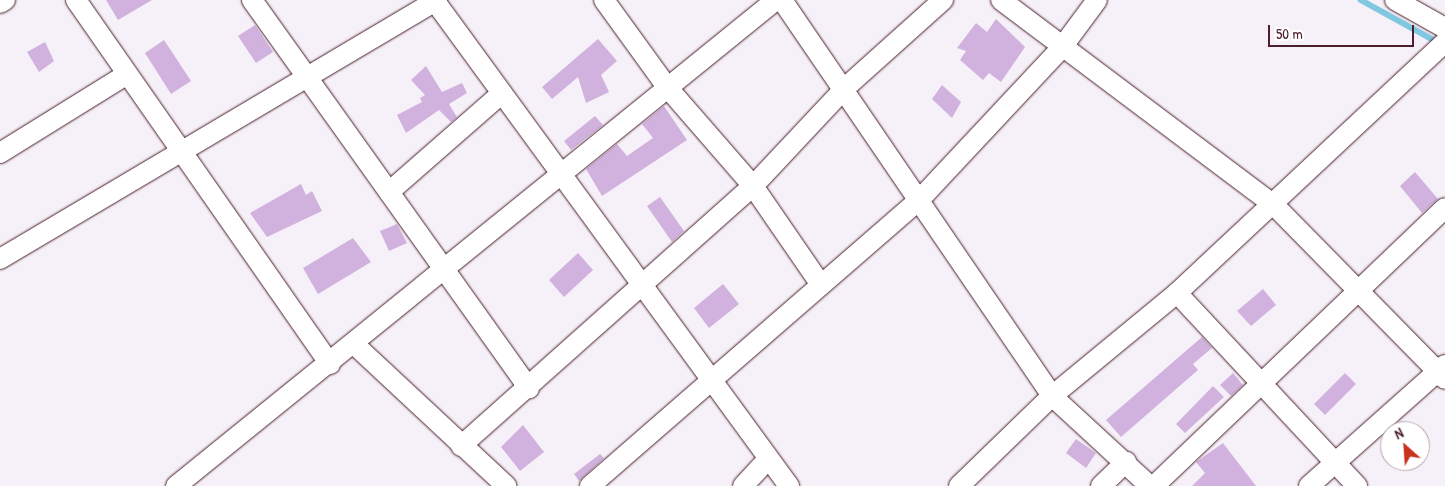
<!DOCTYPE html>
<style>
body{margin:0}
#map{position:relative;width:1445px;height:486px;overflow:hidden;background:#f6f0f8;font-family:"Patrick Hand",sans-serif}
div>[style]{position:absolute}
.stream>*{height:5.5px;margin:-2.75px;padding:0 2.75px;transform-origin:2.75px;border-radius:2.75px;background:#7fc8e0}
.building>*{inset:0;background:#d1b2de}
.roads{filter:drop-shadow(0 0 1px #4a1f2b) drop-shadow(0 0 1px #4a1f2b)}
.street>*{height:20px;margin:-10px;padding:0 10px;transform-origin:10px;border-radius:10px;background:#fff}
span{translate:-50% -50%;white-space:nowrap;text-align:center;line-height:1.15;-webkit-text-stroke:5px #fff;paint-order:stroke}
.north{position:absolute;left:1380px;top:421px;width:50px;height:50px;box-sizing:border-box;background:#fff;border:1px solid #b7a5aa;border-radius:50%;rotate:334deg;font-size:14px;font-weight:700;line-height:20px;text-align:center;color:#4a1f2b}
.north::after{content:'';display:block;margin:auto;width:18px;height:22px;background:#c8321e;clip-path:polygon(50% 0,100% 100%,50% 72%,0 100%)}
.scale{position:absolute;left:1268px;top:25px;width:146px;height:22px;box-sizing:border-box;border:2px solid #4a1f2b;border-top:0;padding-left:6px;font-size:15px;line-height:18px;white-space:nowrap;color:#4a1f2b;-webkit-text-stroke:4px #fff;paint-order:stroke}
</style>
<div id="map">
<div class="stream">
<i style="left:1361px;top:0;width:89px;rotate:28.9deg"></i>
</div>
<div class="building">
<i style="clip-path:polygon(106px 0,152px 0,118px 20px)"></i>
<i style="clip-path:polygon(996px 19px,1025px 47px,1001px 82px,989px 73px,983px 80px,960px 60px,966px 51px,957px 48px,976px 23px,987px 32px)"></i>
<i style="clip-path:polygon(255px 25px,273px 52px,256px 63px,238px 36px)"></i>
<i style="clip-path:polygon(598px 39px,617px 61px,601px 75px,609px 92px,586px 103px,578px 77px,552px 99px,542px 87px)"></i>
<i style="clip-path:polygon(164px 40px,191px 81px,171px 94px,145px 53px)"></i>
<i style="clip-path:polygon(45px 42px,54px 61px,39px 72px,27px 52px)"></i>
<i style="clip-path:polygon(426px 66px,442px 92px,462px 83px,467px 93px,449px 104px,457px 117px,451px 122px,439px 110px,406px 133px,397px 115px,422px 102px,420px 98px,425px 95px,411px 80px)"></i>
<i style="clip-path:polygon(942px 85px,961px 102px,952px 118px,932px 99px)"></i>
<i style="clip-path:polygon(664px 106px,687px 140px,602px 196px,586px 169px,617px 144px,627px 156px,653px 138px,642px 124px)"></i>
<i style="clip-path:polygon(595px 116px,603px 125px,571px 150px,564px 141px)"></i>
<i style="clip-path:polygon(1415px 172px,1438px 199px,1422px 213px,1400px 186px)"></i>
<i style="clip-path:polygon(301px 184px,306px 195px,312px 191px,322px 211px,267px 237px,250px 213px)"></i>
<i style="clip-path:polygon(660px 197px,684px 231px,672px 242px,647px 206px)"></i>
<i style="clip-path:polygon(397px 224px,407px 243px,389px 251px,380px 231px)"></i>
<i style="clip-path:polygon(353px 238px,371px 262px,318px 294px,303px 268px)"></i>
<i style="clip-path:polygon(578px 253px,593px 270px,564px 297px,549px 280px)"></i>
<i style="clip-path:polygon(723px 284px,739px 304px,709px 328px,694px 308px)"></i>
<i style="clip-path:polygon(1263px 289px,1276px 305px,1251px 326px,1237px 311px)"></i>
<i style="clip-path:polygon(1202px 337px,1212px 348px,1193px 364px,1198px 370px,1121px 437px,1106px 420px)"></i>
<i style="clip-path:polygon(1233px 373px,1243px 385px,1231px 396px,1220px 385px)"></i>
<i style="clip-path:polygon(1345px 373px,1356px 384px,1325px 415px,1314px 404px)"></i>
<i style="clip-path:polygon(1213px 386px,1224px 397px,1185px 433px,1176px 424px)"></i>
<i style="clip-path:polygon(523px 425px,544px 452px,520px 471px,501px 447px)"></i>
<i style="clip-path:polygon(1076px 439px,1096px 453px,1086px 468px,1066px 453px)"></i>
<i style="clip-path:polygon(1223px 443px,1256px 486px,1192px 486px,1205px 473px,1196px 462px)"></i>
<i style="clip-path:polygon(600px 454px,604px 458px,579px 481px,574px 474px)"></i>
</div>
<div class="roads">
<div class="street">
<i style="left:76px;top:0;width:444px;rotate:55.1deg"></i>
<i style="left:252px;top:0;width:477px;rotate:54.5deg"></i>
<i style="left:434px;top:0;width:602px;rotate:53.85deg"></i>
<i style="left:604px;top:0;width:107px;rotate:54.1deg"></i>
<i style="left:667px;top:87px;width:131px;rotate:49deg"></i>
<i style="left:753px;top:186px;width:120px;rotate:55.5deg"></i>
<i style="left:782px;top:0;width:479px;rotate:55.7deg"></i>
<i style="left:1052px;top:396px;width:133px;rotate:42.6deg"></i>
<i style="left:1001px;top:0;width:340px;rotate:36.9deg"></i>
<i style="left:1273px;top:204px;width:245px;rotate:45.5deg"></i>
<i style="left:1395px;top:0;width:57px;rotate:29.2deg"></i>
<i style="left:0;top:3px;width:6px;rotate:-31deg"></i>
<i style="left:0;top:153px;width:148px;rotate:-31.8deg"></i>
<i style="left:389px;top:192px;width:150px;rotate:-41.2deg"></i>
<i style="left:0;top:259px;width:508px;rotate:-30.65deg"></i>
<i style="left:1177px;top:293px;width:264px;rotate:47deg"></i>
<i style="left:355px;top:345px;width:207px;rotate:43deg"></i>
<i style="left:461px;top:446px;width:391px;rotate:-41.7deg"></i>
<i style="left:753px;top:186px;width:134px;rotate:-46.8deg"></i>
<i style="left:845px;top:88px;width:132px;rotate:-41.9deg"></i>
<i style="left:176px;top:486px;width:772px;rotate:-39.01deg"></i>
<i style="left:590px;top:486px;width:439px;rotate:-41deg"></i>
<i style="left:921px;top:198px;width:208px;rotate:-46.9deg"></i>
<i style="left:1063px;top:46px;width:57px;rotate:-53.5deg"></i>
<i style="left:743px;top:486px;width:37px;rotate:-47deg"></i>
<i style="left:959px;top:486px;width:129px;rotate:-44.1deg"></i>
<i style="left:1052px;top:396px;width:162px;rotate:-39.5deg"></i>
<i style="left:1177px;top:293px;width:367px;rotate:-43.1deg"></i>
<i style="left:1101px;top:486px;width:35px;rotate:-44deg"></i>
<i style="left:1154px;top:486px;width:402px;rotate:-43.7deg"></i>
<i style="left:1309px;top:486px;width:182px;rotate:-41.7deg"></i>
</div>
</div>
<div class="north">N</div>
<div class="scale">50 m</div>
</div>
